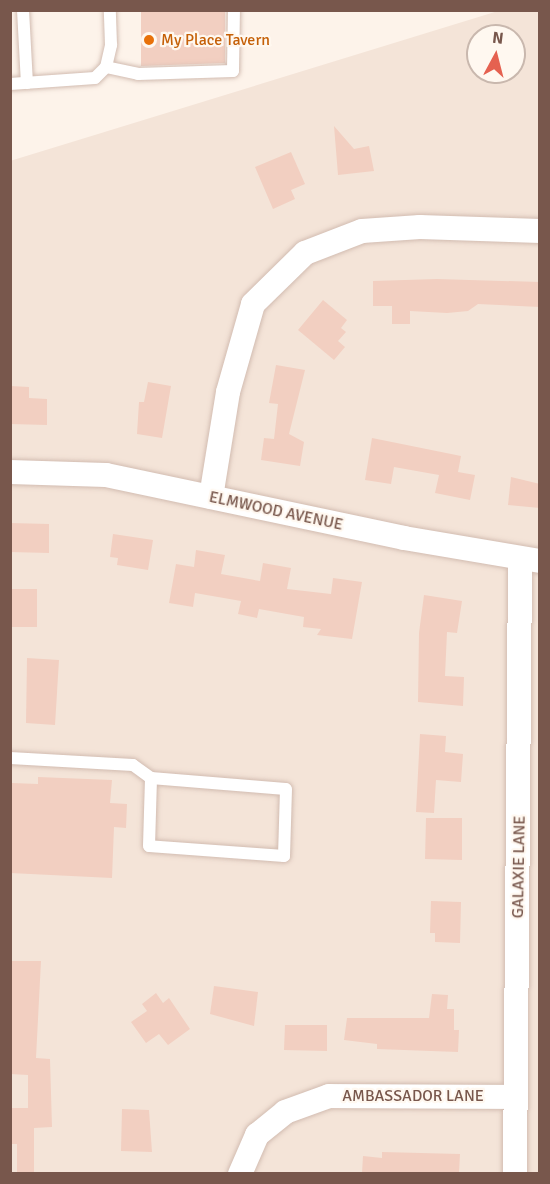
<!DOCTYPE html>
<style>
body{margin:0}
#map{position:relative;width:550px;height:1184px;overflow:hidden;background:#fdf3ea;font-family:Signika,sans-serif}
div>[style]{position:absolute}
.residential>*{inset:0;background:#f4e4d8}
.building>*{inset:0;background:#f2cfc1}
.roads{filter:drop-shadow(0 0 2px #d2bcb1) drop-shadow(0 0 2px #d2bcb1)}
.lane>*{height:12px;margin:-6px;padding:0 6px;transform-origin:6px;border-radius:6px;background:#fff}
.street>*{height:24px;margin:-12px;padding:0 12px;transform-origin:12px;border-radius:12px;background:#fff}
.dots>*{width:16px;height:16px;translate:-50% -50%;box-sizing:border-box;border:3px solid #fff8f0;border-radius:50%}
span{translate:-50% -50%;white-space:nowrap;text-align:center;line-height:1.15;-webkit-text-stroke:4.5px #fff8f0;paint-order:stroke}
.food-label{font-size:16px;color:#c56008}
.left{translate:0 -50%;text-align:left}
.street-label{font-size:16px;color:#78574c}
.frame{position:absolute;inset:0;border:12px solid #78574c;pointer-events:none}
.north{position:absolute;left:466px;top:24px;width:60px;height:60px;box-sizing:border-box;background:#fff8f0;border:2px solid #c9b8ae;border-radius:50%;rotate:7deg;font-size:16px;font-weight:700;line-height:24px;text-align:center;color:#78574c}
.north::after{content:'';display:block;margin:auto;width:21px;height:27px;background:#e56150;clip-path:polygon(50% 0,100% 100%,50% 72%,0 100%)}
</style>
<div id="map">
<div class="residential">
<i style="clip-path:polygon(evenodd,498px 11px,539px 11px,539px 1173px,11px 1173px,10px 161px,498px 11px,478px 36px,514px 36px,514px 72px,478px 72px,478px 36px)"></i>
</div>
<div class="building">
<i style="clip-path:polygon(141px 10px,225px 10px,225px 63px,141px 66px)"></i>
<i style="clip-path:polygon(334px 126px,354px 149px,369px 146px,374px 171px,338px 175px)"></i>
<i style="clip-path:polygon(291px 152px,305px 184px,291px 190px,295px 199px,273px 209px,255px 167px)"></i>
<i style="clip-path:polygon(437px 279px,540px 282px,540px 307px,478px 304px,468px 311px,447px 313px,410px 311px,410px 324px,392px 324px,392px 306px,373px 306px,373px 281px)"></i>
<i style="clip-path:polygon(323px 300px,347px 320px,341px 328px,346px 332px,338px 341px,345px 347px,334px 360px,298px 330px)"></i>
<i style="clip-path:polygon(276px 365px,305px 370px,289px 434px,304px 442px,300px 466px,261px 460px,264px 438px,274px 439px,278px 404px,269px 403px)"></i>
<i style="clip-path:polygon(148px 382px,171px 386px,162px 438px,137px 434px,139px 402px,144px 402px)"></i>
<i style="clip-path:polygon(10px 386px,29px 387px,29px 398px,47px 399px,47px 425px,10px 424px)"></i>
<i style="clip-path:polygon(372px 438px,461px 456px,458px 472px,475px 475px,470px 500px,435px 493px,439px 475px,394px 467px,391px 484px,365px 480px)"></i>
<i style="clip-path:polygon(511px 477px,540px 484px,540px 508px,508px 505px)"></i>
<i style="clip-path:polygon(10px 523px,49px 524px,49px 553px,10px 552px)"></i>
<i style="clip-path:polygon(113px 534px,153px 540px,148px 570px,117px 565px,118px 558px,110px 557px)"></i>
<i style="clip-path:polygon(196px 550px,225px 555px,221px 574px,260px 581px,263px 563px,291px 568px,287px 589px,331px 594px,333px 578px,362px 582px,352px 639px,317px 635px,321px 629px,303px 627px,304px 617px,259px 609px,257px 618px,238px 614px,241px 601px,195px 593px,193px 607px,169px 603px,176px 564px,194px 567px)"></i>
<i style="clip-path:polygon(10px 589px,37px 589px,37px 627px,10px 627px)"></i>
<i style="clip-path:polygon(424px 595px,462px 601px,457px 633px,447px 632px,445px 676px,464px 677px,463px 706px,418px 702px,419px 633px)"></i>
<i style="clip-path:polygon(27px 658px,59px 660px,55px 725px,26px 723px)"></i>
<i style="clip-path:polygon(420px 734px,446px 736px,445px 752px,463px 754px,461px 782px,436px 780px,434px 813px,416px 812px)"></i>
<i style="clip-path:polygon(38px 777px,112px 780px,110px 803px,127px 804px,126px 828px,114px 827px,112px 878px,10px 873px,12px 783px,38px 784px)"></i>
<i style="clip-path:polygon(426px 818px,462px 818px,462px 860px,425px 859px)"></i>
<i style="clip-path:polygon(431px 901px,461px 902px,460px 943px,435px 942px,435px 933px,430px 933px)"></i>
<i style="clip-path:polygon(12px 961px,41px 961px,36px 1058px,50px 1059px,52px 1127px,34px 1128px,34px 1173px,17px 1173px,17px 1144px,10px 1144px,10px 1108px,28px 1108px,28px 1075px,10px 1074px)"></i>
<i style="clip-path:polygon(214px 986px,258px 992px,254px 1026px,210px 1014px)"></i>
<i style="clip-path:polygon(156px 993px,163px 1003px,169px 998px,190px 1029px,168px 1045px,159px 1034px,146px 1043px,131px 1022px,147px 1011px,142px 1004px)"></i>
<i style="clip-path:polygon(432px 994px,448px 995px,447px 1009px,454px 1009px,454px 1030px,459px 1030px,458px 1052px,377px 1049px,377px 1044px,344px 1040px,347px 1018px,429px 1018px)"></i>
<i style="clip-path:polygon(285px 1025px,327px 1025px,327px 1051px,284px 1050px)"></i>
<i style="clip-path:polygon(122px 1109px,149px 1110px,152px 1152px,121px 1151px)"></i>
<i style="clip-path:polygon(382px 1152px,460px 1154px,459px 1173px,362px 1173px,363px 1156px,382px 1158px)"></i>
</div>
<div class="roads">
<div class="lane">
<i style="left:23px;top:10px;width:73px;rotate:86.9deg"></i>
<i style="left:106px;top:67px;width:33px;rotate:12deg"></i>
<i style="left:138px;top:74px;width:95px;rotate:-1.8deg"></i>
<i style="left:233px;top:71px;width:61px;rotate:-89.1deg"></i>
<i style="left:10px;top:84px;width:85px;rotate:-4deg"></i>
<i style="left:95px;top:78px;width:16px;rotate:-45deg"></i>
<i style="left:106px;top:67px;width:23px;rotate:-77deg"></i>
<i style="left:111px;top:45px;width:35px;rotate:-92deg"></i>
<i style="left:10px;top:758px;width:123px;rotate:3.3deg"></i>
<i style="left:133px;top:765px;width:22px;rotate:36deg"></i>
<i style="left:151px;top:778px;width:135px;rotate:4.7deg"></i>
<i style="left:286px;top:789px;width:67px;rotate:91.7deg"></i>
<i style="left:284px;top:856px;width:135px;rotate:-175.8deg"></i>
<i style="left:149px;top:846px;width:68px;rotate:-88.3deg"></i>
</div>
<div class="street">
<i style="left:10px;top:472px;width:96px;rotate:1.8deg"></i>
<i style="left:106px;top:475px;width:305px;rotate:11.9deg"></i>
<i style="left:404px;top:538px;width:138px;rotate:9.6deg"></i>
<i style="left:211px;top:497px;width:106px;rotate:-80.8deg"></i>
<i style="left:228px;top:392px;width:91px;rotate:-74.1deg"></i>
<i style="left:253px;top:304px;width:73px;rotate:-44.4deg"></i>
<i style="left:305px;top:253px;width:61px;rotate:-21.1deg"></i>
<i style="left:362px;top:231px;width:58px;rotate:-3.9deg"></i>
<i style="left:420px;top:227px;width:120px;rotate:1.9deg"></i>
<i style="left:240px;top:1174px;width:43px;rotate:-66.4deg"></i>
<i style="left:257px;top:1135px;width:36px;rotate:-39deg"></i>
<i style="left:285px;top:1112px;width:47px;rotate:-20deg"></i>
<i style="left:329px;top:1096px;width:185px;rotate:0.3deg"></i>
<i style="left:515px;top:1174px;width:613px;rotate:-89.53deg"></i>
</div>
</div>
<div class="dots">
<i style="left:149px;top:40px;background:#e8710a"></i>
</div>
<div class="food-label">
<span class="left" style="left:161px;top:40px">My Place Tavern</span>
</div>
<div class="street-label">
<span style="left:276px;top:511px;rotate:12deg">ELMWOOD AVENUE</span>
<span style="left:519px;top:867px;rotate:-89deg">GALAXIE LANE</span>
<span style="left:413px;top:1096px">AMBASSADOR LANE</span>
</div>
<div class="frame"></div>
<div class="north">N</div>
</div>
